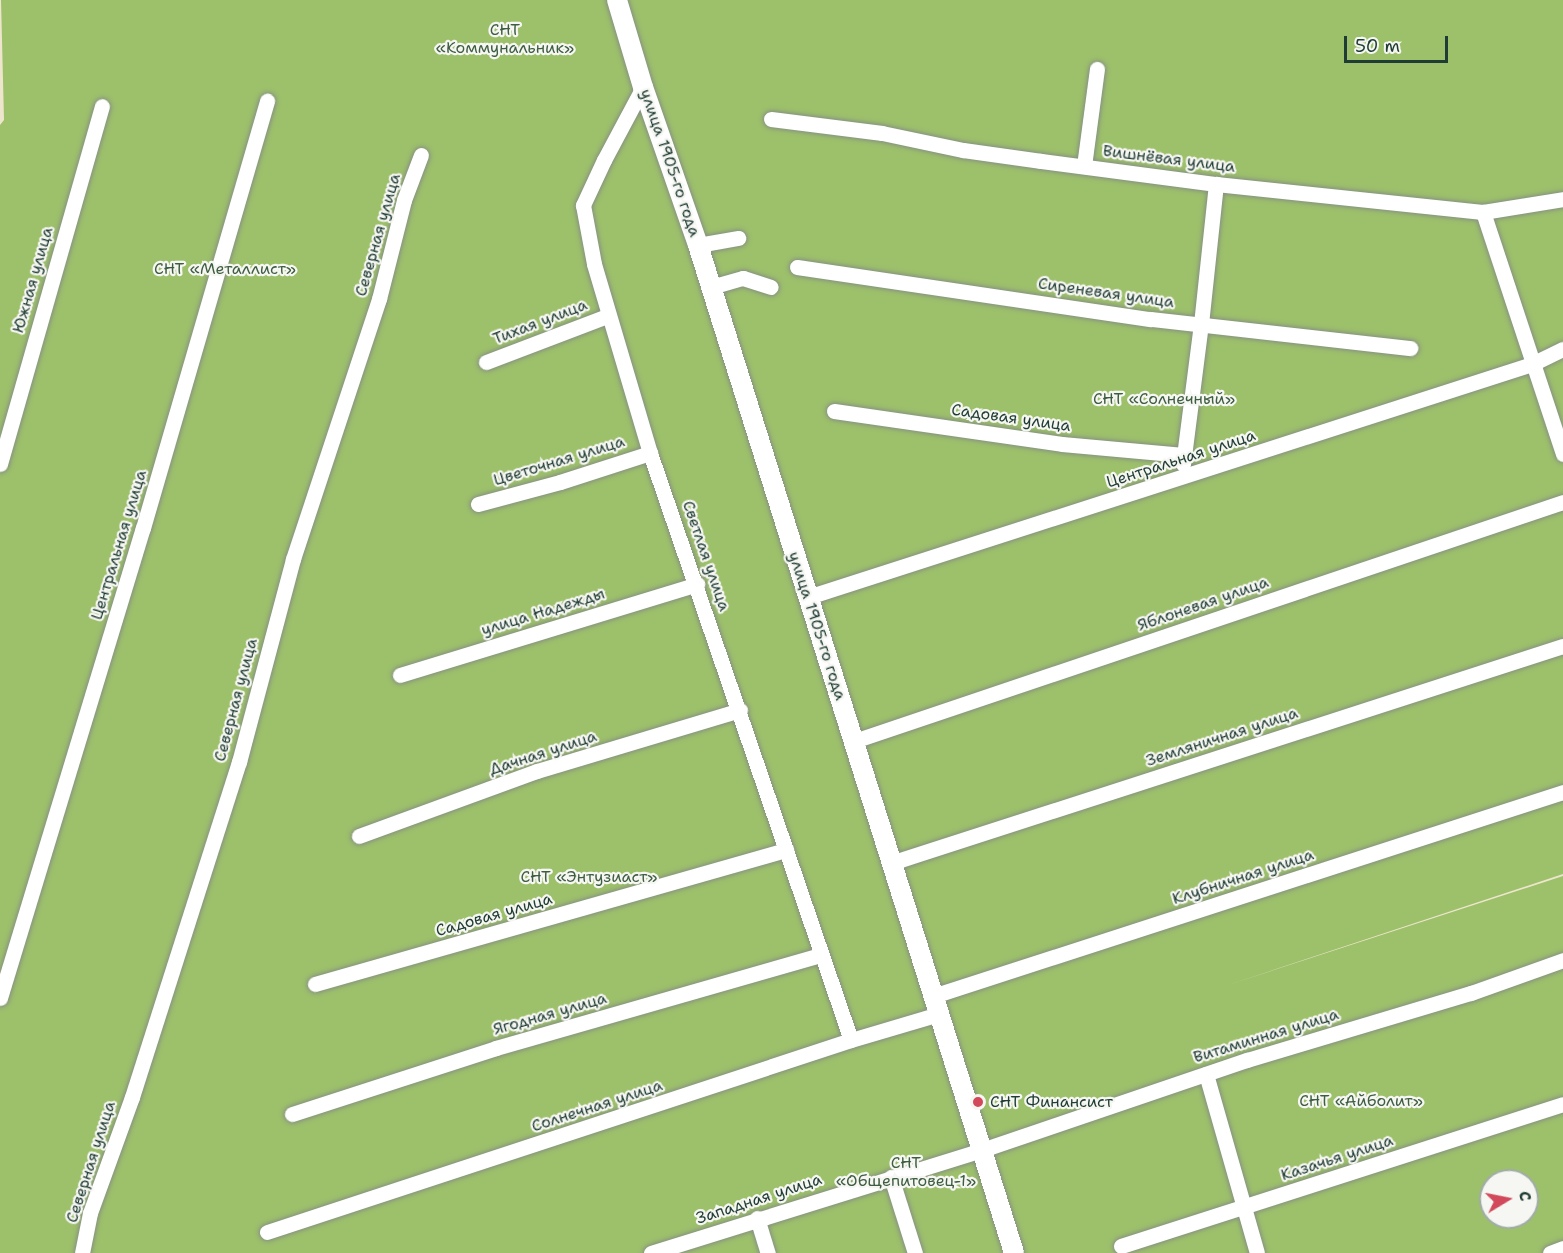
<!DOCTYPE html>
<meta charset="utf-8">
<style>
body{margin:0}
#map{position:relative;width:1563px;height:1253px;overflow:hidden;background:#ede6cc;font-family:"Shantell Sans",sans-serif}
div>[style]{position:absolute}
.green>*{inset:0;background:#9dc06b}
.roads{filter:drop-shadow(0 0 2px #869280) drop-shadow(0 0 2px #869280)}
.minor>*{height:15px;margin:-7.5px;padding:0 7.5px;transform-origin:7.5px;border-radius:7.5px;background:#fff}
.tertiary>*{height:20px;margin:-10px;padding:0 10px;transform-origin:10px;border-radius:10px;background:#fff}
.dots>*{width:16px;height:16px;translate:-50% -50%;box-sizing:border-box;border:3px solid #f6f6f2;border-radius:50%}
span{translate:-50% -50%;white-space:nowrap;text-align:center;line-height:1.15;-webkit-text-stroke:4.5px #f6f6f2;paint-order:stroke}
.park-label{font-size:16px;color:#3e5e42}
.street-label{font-size:16px;color:#1f3d34}
.poi-label{font-size:16px;color:#1f3d34}
.left{translate:0 -50%;text-align:left}
.north{position:absolute;left:1479px;top:1169px;width:60px;height:60px;box-sizing:border-box;background:#f6f6f2;border:2px solid #a0aca6;border-radius:50%;rotate:80deg;font-size:16px;font-weight:700;line-height:24px;text-align:center;color:#1f3d34}
.north::after{content:'';display:block;margin:auto;width:21px;height:27px;background:#d1495b;clip-path:polygon(50% 0,100% 100%,50% 72%,0 100%)}
.scale{position:absolute;left:1344px;top:36px;width:104px;height:27px;box-sizing:border-box;border:3px solid #1f3d34;border-top:0;padding-left:8px;font-size:18px;line-height:21px;white-space:nowrap;color:#1f3d34;-webkit-text-stroke:4px #f6f6f2;paint-order:stroke}
</style>
<div id="map">
<div class="green">
<i style="clip-path:polygon(evenodd,1px 0,1563px 0,1563px 874px,1225px 986px,1563px 876px,1563px 1253px,0 1253px,0 125px,4px 120px,1px 0,1491px 1181px,1527px 1181px,1527px 1217px,1491px 1217px,1491px 1181px)"></i>
</div>
<div class="roads">
<div class="minor">
<i style="left:643px;top:87px;width:83px;rotate:118.1deg"></i>
<i style="left:604px;top:160px;width:50px;rotate:115deg"></i>
<i style="left:583px;top:205px;width:60px;rotate:79.4deg"></i>
<i style="left:594px;top:264px;width:197px;rotate:73.5deg"></i>
<i style="left:650px;top:453px;width:620px;rotate:71.1deg"></i>
<i style="left:771px;top:119px;width:112px;rotate:7.2deg"></i>
<i style="left:882px;top:133px;width:83px;rotate:11.9deg"></i>
<i style="left:963px;top:150px;width:79px;rotate:8deg"></i>
<i style="left:1041px;top:161px;width:177px;rotate:7.5deg"></i>
<i style="left:1216px;top:184px;width:268px;rotate:6deg"></i>
<i style="left:1483px;top:212px;width:81px;rotate:-9.2deg"></i>
<i style="left:1084px;top:166px;width:98px;rotate:-82.4deg"></i>
<i style="left:1483px;top:212px;width:255px;rotate:71.7deg"></i>
<i style="left:698px;top:245px;width:41px;rotate:-9.9deg"></i>
<i style="left:797px;top:267px;width:358px;rotate:8.4deg"></i>
<i style="left:1151px;top:319px;width:261px;rotate:6.4deg"></i>
<i style="left:711px;top:287px;width:33px;rotate:-16deg"></i>
<i style="left:743px;top:278px;width:29px;rotate:18deg"></i>
<i style="left:486px;top:362px;width:129px;rotate:-20.8deg"></i>
<i style="left:834px;top:411px;width:230px;rotate:8.2deg"></i>
<i style="left:1062px;top:444px;width:122px;rotate:5.2deg"></i>
<i style="left:0;top:464px;width:372px;rotate:-74.1deg"></i>
<i style="left:1183px;top:464px;width:141px;rotate:-82.7deg"></i>
<i style="left:1201px;top:324px;width:141px;rotate:-83.9deg"></i>
<i style="left:478px;top:504px;width:85px;rotate:-15deg"></i>
<i style="left:560px;top:482px;width:95px;rotate:-17.9deg"></i>
<i style="left:808px;top:597px;width:761px;rotate:-17.84deg"></i>
<i style="left:1532px;top:364px;width:34px;rotate:-26deg"></i>
<i style="left:400px;top:675px;width:311px;rotate:-17deg"></i>
<i style="left:854px;top:741px;width:748px;rotate:-18.63deg"></i>
<i style="left:359px;top:836px;width:189px;rotate:-20.1deg"></i>
<i style="left:537px;top:771px;width:212px;rotate:-16.7deg"></i>
<i style="left:891px;top:863px;width:706px;rotate:-17.9deg"></i>
<i style="left:315px;top:984px;width:490px;rotate:-15.9deg"></i>
<i style="left:933px;top:996px;width:662px;rotate:-17.94deg"></i>
<i style="left:0;top:998px;width:491px;rotate:-73.1deg"></i>
<i style="left:143px;top:528px;width:445px;rotate:-73.8deg"></i>
<i style="left:1206px;top:1074px;width:186px;rotate:74.1deg"></i>
<i style="left:292px;top:1114px;width:214px;rotate:-17.9deg"></i>
<i style="left:496px;top:1048px;width:338px;rotate:-16deg"></i>
<i style="left:891px;top:1177px;width:80px;rotate:72.5deg"></i>
<i style="left:757px;top:1218px;width:37px;rotate:73deg"></i>
<i style="left:267px;top:1232px;width:615px;rotate:-18.2deg"></i>
<i style="left:851px;top:1040px;width:92px;rotate:-16.5deg"></i>
<i style="left:1121px;top:1246px;width:464px;rotate:-17.8deg"></i>
<i style="left:82px;top:1253px;width:41px;rotate:-78.7deg"></i>
<i style="left:90px;top:1213px;width:123px;rotate:-70.1deg"></i>
<i style="left:132px;top:1097px;width:352px;rotate:-72.3deg"></i>
<i style="left:239px;top:762px;width:210px;rotate:-75.1deg"></i>
<i style="left:293px;top:559px;width:274px;rotate:-71.7deg"></i>
<i style="left:379px;top:299px;width:102px;rotate:-75.8deg"></i>
<i style="left:404px;top:200px;width:48px;rotate:-69.3deg"></i>
<i style="left:651px;top:1253px;width:347px;rotate:-17.3deg"></i>
<i style="left:982px;top:1150px;width:280px;rotate:-18.8deg"></i>
<i style="left:1247px;top:1060px;width:234px;rotate:-16.7deg"></i>
<i style="left:1471px;top:993px;width:98px;rotate:-19.7deg"></i>
<i style="left:1550px;top:1253px;width:14px;rotate:-21deg"></i>
</div>
<div class="tertiary">
<i style="left:617px;top:0;width:91px;rotate:73.4deg"></i>
<i style="left:643px;top:87px;width:167px;rotate:70.8deg"></i>
<i style="left:698px;top:245px;width:1056px;rotate:72.59deg"></i>
</div>
</div>
<div class="dots">
<i style="left:978px;top:1102px;background:#d1495b"></i>
</div>
<div class="park-label">
<span style="left:505px;top:39px">СНТ<br>«Коммунальник»</span>
<span style="left:225px;top:269px">СНТ «Металлист»</span>
<span style="left:1164px;top:399px">СНТ «Солнечный»</span>
<span style="left:589px;top:877px">СНТ «Энтузиаст»</span>
<span style="left:1361px;top:1101px">СНТ «Айболит»</span>
<span style="left:906px;top:1172px">СНТ<br>«Общепитовец-1»</span>
</div>
<div class="street-label">
<span style="left:1169px;top:159px;rotate:7deg">Вишнёвая улица</span>
<span style="left:670px;top:163px;rotate:71deg">улица 1905-го года</span>
<span style="left:378px;top:235px;rotate:-74deg">Северная улица</span>
<span style="left:33px;top:280px;rotate:-74deg">Южная улица</span>
<span style="left:1106px;top:293px;rotate:8deg">Сиреневая улица</span>
<span style="left:540px;top:322px;rotate:-21deg">Тихая улица</span>
<span style="left:1011px;top:418px;rotate:8deg">Садовая улица</span>
<span style="left:1181px;top:459px;rotate:-18deg">Центральная улица</span>
<span style="left:559px;top:461px;rotate:-17deg">Цветочная улица</span>
<span style="left:119px;top:545px;rotate:-73deg">Центральная улица</span>
<span style="left:706px;top:556px;rotate:71deg">Светлая улица</span>
<span style="left:1203px;top:604px;rotate:-19deg">Яблоневая улица</span>
<span style="left:543px;top:612px;rotate:-17deg">улица Надежды</span>
<span style="left:817px;top:626px;rotate:72deg">улица 1905-го года</span>
<span style="left:236px;top:700px;rotate:-75deg">Северная улица</span>
<span style="left:1222px;top:737px;rotate:-18deg">Земляничная улица</span>
<span style="left:543px;top:753px;rotate:-18deg">Дачная улица</span>
<span style="left:1243px;top:877px;rotate:-18deg">Клубничная улица</span>
<span style="left:494px;top:915px;rotate:-16deg">Садовая улица</span>
<span style="left:550px;top:1014px;rotate:-16deg">Ягодная улица</span>
<span style="left:1266px;top:1036px;rotate:-17deg">Витаминная улица</span>
<span style="left:597px;top:1106px;rotate:-18deg">Солнечная улица</span>
<span style="left:1337px;top:1158px;rotate:-18deg">Казачья улица</span>
<span style="left:91px;top:1162px;rotate:-72deg">Северная улица</span>
<span style="left:759px;top:1199px;rotate:-18deg">Западная улица</span>
</div>
<div class="poi-label">
<span class="left" style="left:990px;top:1102px">СНТ Финансист</span>
</div>
<div class="north">С</div>
<div class="scale">50 m</div>
</div>
